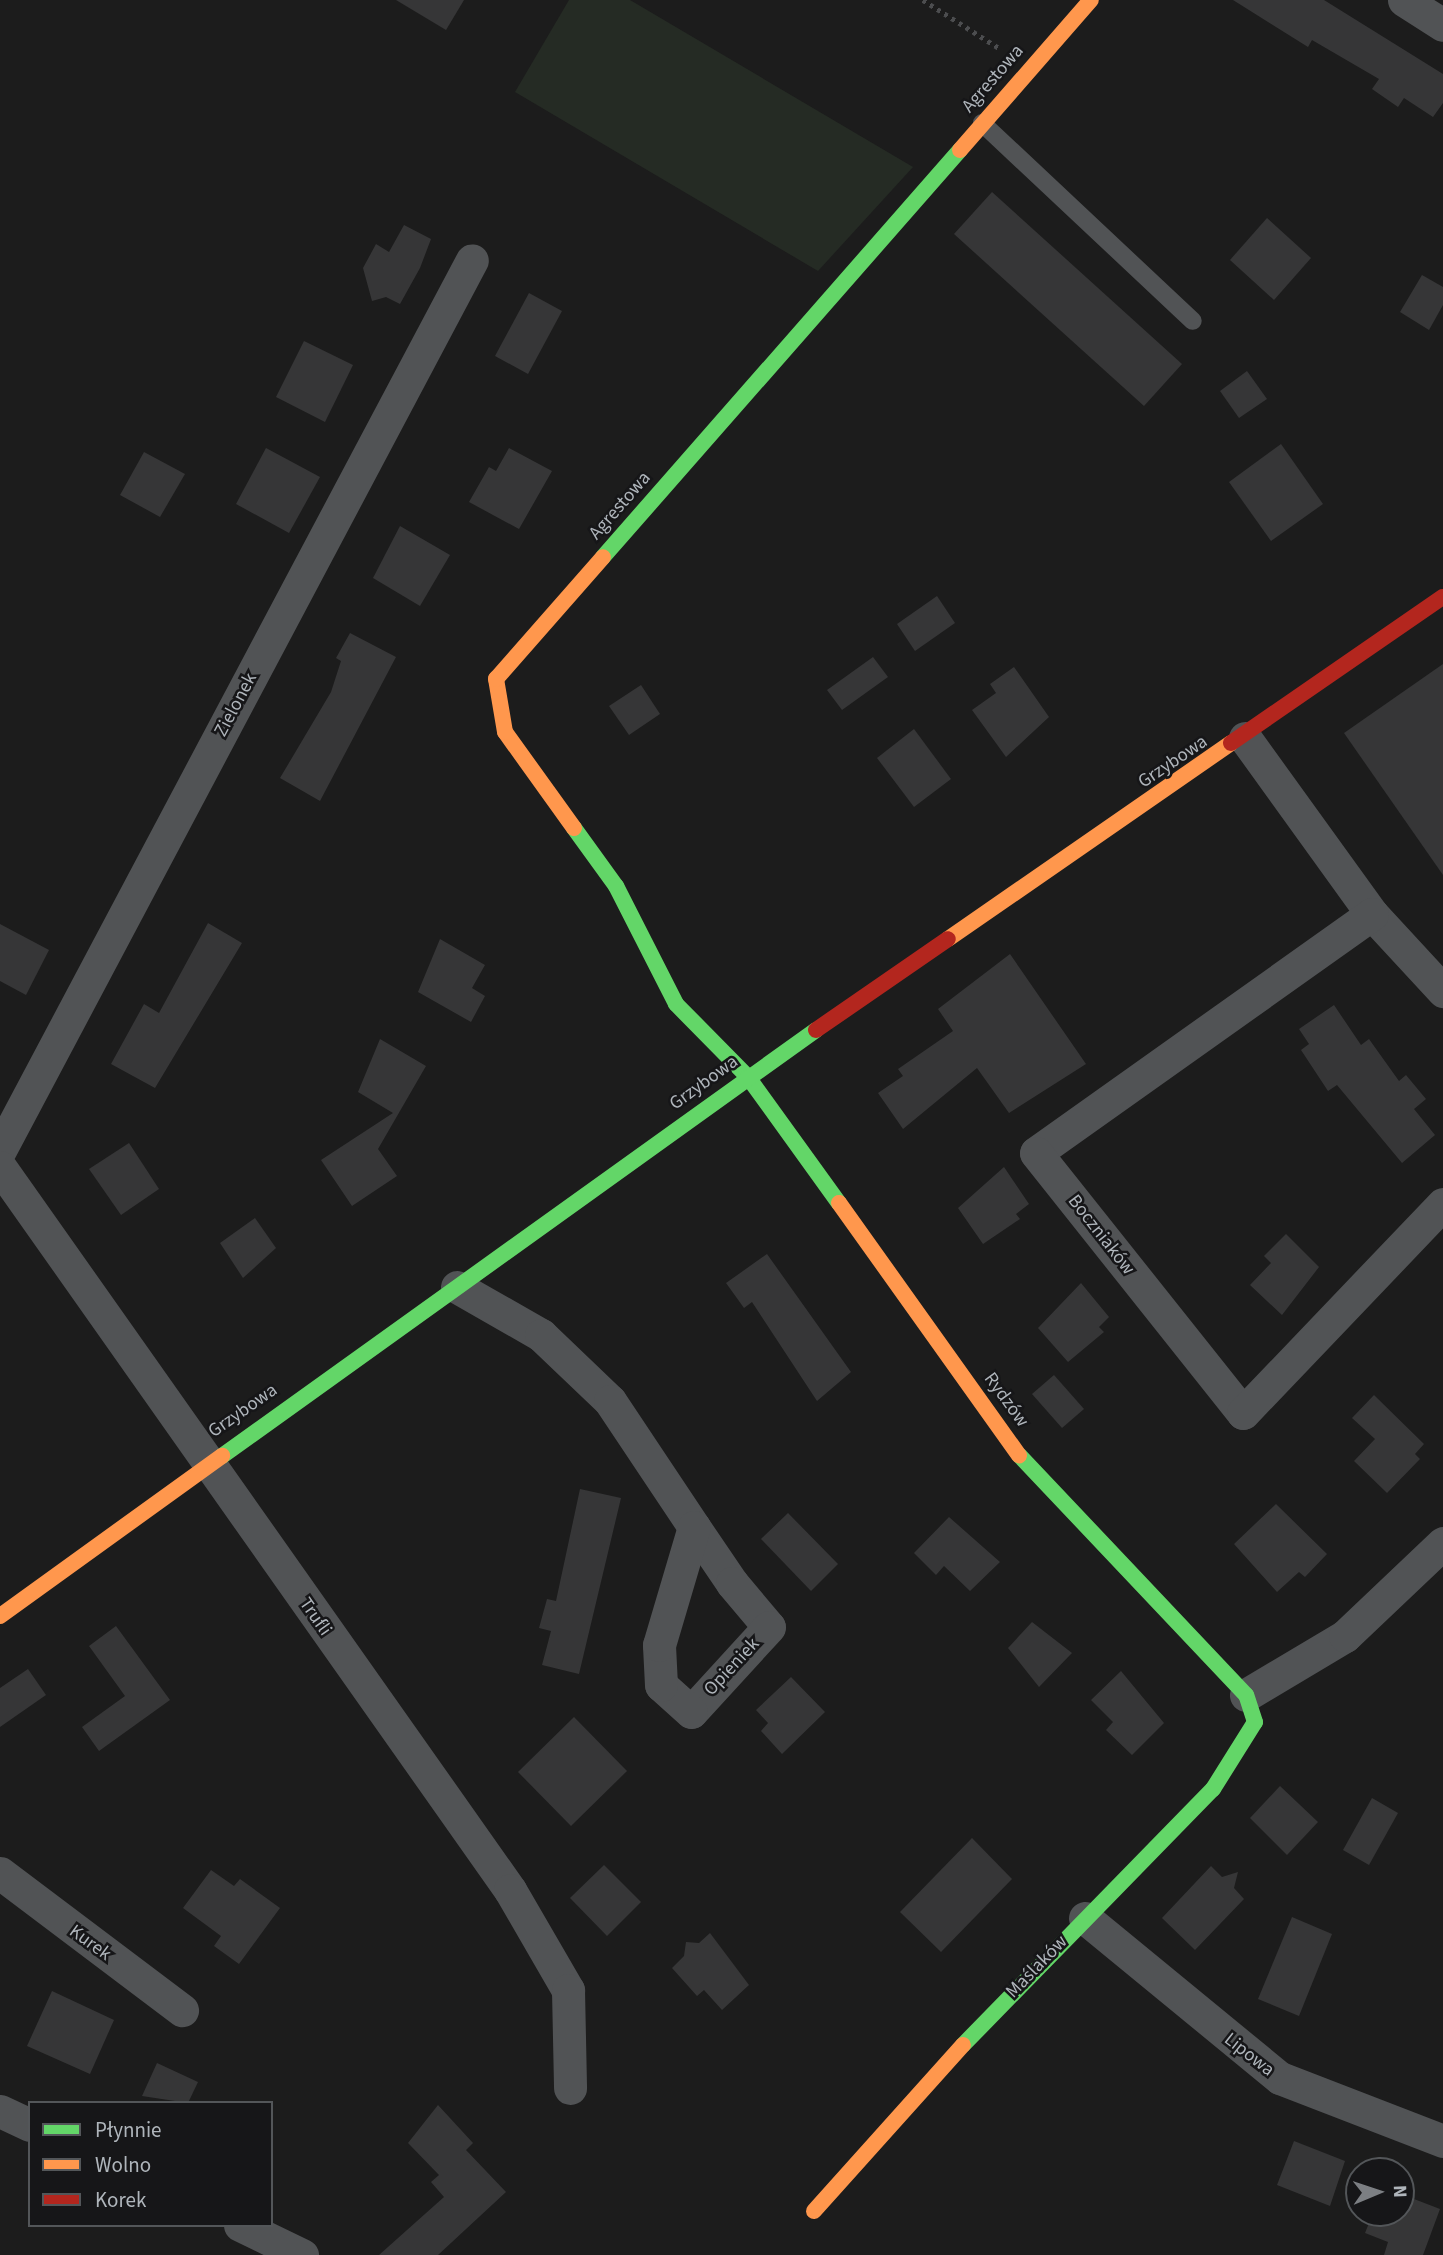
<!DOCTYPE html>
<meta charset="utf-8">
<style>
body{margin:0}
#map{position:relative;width:1443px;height:2255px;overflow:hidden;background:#1c1c1c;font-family:"Source Sans 3",sans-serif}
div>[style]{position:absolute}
.green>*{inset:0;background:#252b24}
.building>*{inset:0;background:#363637}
.path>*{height:4.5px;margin-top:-2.25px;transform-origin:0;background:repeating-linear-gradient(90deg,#4c4d4f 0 3.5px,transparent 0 8.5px)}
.lane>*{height:18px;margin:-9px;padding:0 9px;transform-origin:9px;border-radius:9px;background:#515355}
.street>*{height:33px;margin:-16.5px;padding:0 16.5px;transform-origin:16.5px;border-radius:16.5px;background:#515355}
.fast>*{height:16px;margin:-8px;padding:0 8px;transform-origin:8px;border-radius:8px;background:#63d668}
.slow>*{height:16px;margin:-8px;padding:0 8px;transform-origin:8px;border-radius:8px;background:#ff974d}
.jam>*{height:16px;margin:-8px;padding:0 8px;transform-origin:8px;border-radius:8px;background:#b3261e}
span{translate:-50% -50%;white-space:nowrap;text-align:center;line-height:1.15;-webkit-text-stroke:5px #161618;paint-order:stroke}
.street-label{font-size:19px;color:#afb5bb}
.legend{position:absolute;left:28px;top:2101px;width:245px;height:126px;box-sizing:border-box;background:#161618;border:2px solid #535659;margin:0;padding:9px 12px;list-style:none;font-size:21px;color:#afb5bb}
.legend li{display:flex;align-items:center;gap:14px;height:35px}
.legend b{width:35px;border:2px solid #535659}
.north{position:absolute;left:1345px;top:2157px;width:70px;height:70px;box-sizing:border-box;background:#161618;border:2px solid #535659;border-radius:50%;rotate:88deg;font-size:19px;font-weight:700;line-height:28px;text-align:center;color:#afb5bb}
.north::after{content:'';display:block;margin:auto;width:24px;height:32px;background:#7c7f83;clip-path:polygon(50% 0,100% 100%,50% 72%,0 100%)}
</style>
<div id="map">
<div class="green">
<i style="clip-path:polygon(569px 0,630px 0,913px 167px,818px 271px,515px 92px)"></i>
</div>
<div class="building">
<i style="clip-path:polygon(396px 0,464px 0,446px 30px)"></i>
<i style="clip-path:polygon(1233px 0,1324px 0,1443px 74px,1443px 103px,1433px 117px,1404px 98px,1398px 107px,1372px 89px,1379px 79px,1312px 40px,1308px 47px)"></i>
<i style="clip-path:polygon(992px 192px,1182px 364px,1144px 406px,954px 234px)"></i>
<i style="clip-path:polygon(1267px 218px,1311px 258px,1274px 300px,1230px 260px)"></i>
<i style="clip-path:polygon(404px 225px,431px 239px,420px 268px,400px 304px,386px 297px,372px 301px,363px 268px,376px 244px,389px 252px)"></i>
<i style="clip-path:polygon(1422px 275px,1443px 287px,1443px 305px,1429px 330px,1400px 312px)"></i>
<i style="clip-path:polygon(529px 293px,562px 311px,528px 374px,495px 356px)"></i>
<i style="clip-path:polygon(304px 341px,353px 365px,325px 422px,276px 397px)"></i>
<i style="clip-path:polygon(1247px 371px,1267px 399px,1239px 418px,1220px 391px)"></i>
<i style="clip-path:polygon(1281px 444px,1323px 504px,1271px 541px,1229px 482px)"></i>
<i style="clip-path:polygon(266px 448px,320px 477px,289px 533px,236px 504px)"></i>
<i style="clip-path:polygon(509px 448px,552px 471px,519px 529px,469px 502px,489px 467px,496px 471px)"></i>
<i style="clip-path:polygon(144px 452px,185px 474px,160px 517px,120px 495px)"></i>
<i style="clip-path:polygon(400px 526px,450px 555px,420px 606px,373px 578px)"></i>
<i style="clip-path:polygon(937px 596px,955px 623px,915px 651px,897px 624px)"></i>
<i style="clip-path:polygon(350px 633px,396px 657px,320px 801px,280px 778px,331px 692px,341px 661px,336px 658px)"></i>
<i style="clip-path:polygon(873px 657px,888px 677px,842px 710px,827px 690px)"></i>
<i style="clip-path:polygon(1443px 664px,1443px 875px,1344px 733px)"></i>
<i style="clip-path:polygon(1014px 667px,1049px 717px,1006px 757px,972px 710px,996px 693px,990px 684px)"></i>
<i style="clip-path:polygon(641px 685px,660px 714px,629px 735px,609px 706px)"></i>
<i style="clip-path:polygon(914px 729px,951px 779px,914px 807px,877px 758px)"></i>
<i style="clip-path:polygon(208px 923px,242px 943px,155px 1088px,111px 1064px,144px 1004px,159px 1013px)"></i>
<i style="clip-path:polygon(0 924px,49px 950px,26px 995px,0 981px)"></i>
<i style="clip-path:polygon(440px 939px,485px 965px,472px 988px,485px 996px,471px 1022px,418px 992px)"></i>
<i style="clip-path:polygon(1010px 954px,1086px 1064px,1009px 1113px,977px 1068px,903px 1129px,878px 1093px,903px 1076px,898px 1069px,953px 1031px,938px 1009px)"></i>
<i style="clip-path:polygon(1334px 1005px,1361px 1045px,1369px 1039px,1399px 1081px,1406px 1075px,1426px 1099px,1414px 1109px,1435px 1135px,1402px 1163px,1337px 1085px,1328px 1091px,1301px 1050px,1309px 1044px,1299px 1029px)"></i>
<i style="clip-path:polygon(380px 1039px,426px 1066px,378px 1149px,397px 1176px,352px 1206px,321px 1160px,393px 1113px,358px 1092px)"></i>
<i style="clip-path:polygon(129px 1143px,159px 1189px,121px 1215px,89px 1169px)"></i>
<i style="clip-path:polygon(1004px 1167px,1029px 1204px,1016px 1214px,1020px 1219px,983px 1244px,958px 1208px)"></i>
<i style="clip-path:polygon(255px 1218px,276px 1248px,243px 1278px,220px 1243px)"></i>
<i style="clip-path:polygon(1286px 1234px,1319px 1267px,1282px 1315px,1250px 1285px,1271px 1263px,1264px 1256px)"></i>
<i style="clip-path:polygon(767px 1254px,851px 1372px,817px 1401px,752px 1302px,744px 1308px,726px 1283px)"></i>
<i style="clip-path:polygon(1081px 1283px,1109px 1317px,1099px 1327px,1104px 1332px,1068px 1362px,1038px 1328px)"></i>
<i style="clip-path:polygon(1054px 1375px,1084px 1409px,1062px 1428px,1032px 1394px)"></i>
<i style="clip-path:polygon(1374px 1395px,1424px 1444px,1415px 1454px,1420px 1459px,1387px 1493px,1354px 1461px,1375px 1439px,1352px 1418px)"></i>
<i style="clip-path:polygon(580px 1489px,621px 1498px,579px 1674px,542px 1665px,551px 1631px,539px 1628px,547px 1599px,556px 1601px)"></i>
<i style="clip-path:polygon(1276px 1504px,1327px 1554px,1305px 1577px,1299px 1572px,1277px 1592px,1234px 1544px)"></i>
<i style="clip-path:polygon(788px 1513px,838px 1564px,811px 1591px,761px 1539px)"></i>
<i style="clip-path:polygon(949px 1517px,1000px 1562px,970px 1591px,944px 1566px,936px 1575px,914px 1553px)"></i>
<i style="clip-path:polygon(1032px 1622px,1072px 1653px,1039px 1687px,1008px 1648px)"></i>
<i style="clip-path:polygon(116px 1626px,170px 1700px,99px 1751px,82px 1727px,125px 1696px,89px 1646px)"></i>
<i style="clip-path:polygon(28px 1669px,46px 1695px,0 1727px,0 1688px)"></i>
<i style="clip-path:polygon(1121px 1671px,1164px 1723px,1132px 1755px,1106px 1730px,1113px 1722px,1091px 1700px)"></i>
<i style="clip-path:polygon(791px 1677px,825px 1712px,782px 1754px,761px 1731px,768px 1723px,756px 1710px)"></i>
<i style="clip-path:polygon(574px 1717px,627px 1771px,571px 1826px,518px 1772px)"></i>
<i style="clip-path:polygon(1280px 1786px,1318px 1822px,1287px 1855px,1250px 1818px)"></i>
<i style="clip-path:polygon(1372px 1798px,1398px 1813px,1369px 1865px,1343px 1850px)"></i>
<i style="clip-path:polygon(972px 1838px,1012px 1879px,941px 1952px,900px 1912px)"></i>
<i style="clip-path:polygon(604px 1865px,641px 1902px,607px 1936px,570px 1898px)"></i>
<i style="clip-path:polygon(1211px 1866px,1222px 1877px,1238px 1872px,1234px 1888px,1244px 1899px,1195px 1950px,1162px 1918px)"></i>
<i style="clip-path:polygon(211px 1870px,234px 1886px,240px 1879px,280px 1908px,239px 1964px,214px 1946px,221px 1936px,183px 1908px)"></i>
<i style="clip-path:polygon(1292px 1917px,1332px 1934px,1299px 2016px,1258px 1999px)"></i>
<i style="clip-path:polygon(710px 1933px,749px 1985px,722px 2010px,704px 1990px,697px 1996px,672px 1968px,684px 1956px,686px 1942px,699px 1943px)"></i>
<i style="clip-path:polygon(52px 1991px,114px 2020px,90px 2074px,27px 2046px)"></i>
<i style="clip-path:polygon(157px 2063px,198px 2082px,188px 2103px,142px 2096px)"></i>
<i style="clip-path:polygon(438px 2105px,473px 2143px,466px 2150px,506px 2192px,438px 2255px,379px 2255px,444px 2197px,431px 2182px,439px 2175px,408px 2143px)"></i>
<i style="clip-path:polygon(1294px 2141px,1345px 2161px,1330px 2206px,1277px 2185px)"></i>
<i style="clip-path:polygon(1401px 2194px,1440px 2209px,1423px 2255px,1384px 2255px,1388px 2242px,1365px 2233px,1373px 2213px,1401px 2213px)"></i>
</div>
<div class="path">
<i style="left:923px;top:0;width:93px;rotate:32.3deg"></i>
</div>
<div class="lane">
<i style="left:982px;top:123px;width:289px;rotate:43.2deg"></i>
</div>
<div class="street">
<i style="left:1404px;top:0;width:46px;rotate:32.7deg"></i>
<i style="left:1245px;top:738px;width:217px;rotate:54.2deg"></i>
<i style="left:1372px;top:914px;width:105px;rotate:47.3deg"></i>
<i style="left:1372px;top:914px;width:412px;rotate:144.6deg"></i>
<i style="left:1036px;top:1153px;width:332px;rotate:51.5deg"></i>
<i style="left:1243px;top:1413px;width:289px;rotate:-46.3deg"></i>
<i style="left:0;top:1150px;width:1007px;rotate:-62.06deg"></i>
<i style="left:0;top:1167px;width:885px;rotate:54.8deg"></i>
<i style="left:510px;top:1890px;width:116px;rotate:59.9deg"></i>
<i style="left:568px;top:1990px;width:98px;rotate:88.8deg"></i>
<i style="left:457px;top:1287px;width:97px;rotate:29.7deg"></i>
<i style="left:541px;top:1335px;width:95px;rotate:43.7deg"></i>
<i style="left:610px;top:1401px;width:151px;rotate:56.3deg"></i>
<i style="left:694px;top:1527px;width:68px;rotate:55.8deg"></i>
<i style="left:732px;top:1583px;width:57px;rotate:49.9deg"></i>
<i style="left:769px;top:1627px;width:115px;rotate:132.5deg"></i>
<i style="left:691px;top:1712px;width:40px;rotate:-138deg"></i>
<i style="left:661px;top:1685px;width:40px;rotate:-92.9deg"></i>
<i style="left:659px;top:1645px;width:123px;rotate:-73.5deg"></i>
<i style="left:1246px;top:1695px;width:115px;rotate:-30.8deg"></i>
<i style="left:1345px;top:1636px;width:135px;rotate:-43.5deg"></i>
<i style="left:0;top:1873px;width:228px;rotate:37deg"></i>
<i style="left:1085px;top:1918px;width:252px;rotate:39.4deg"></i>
<i style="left:1280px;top:2078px;width:175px;rotate:21.1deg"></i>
<i style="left:0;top:2111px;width:33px;rotate:25deg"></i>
<i style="left:240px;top:2225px;width:69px;rotate:25.8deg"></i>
</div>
<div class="fast">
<i style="left:603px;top:557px;width:541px;rotate:-48.74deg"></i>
<i style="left:574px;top:828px;width:72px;rotate:54.1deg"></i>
<i style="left:616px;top:886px;width:132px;rotate:63deg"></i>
<i style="left:676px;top:1004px;width:103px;rotate:45.4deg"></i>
<i style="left:748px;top:1077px;width:155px;rotate:54.2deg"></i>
<i style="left:222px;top:1456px;width:731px;rotate:-35.65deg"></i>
<i style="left:963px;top:2045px;width:358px;rotate:-45.7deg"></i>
<i style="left:1213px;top:1789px;width:79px;rotate:-57.9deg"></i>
<i style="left:1255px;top:1722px;width:28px;rotate:-108deg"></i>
<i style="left:1246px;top:1695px;width:330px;rotate:-133.4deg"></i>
</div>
<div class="slow">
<i style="left:960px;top:150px;width:199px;rotate:-48.9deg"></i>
<i style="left:574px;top:828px;width:118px;rotate:-125.7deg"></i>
<i style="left:505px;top:732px;width:54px;rotate:-99.6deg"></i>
<i style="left:496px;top:679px;width:162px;rotate:-48.7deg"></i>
<i style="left:948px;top:939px;width:344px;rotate:-34.7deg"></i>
<i style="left:839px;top:1203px;width:310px;rotate:54.5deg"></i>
<i style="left:0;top:1616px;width:274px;rotate:-35.8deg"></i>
<i style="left:814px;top:2211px;width:223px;rotate:-48.1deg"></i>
</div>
<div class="jam">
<i style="left:1231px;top:743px;width:257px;rotate:-34.6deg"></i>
<i style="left:816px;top:1030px;width:160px;rotate:-34.6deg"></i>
</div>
<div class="street-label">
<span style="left:993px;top:79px;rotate:-49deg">Agrestowa</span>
<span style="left:620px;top:506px;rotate:-49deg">Agrestowa</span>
<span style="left:236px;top:705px;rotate:-62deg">Zielonek</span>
<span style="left:1173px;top:762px;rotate:-34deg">Grzybowa</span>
<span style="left:704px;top:1083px;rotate:-36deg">Grzybowa</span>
<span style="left:1101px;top:1235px;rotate:52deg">Boczniaków</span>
<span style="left:1006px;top:1400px;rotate:54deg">Rydzów</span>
<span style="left:243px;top:1411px;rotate:-35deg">Grzybowa</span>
<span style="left:315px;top:1617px;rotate:55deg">Trufli</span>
<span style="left:732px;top:1667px;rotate:-47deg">Opieniek</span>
<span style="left:90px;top:1943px;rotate:36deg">Kurek</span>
<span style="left:1037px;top:1967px;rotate:-46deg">Maślaków</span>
<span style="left:1249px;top:2055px;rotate:38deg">Lipowa</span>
</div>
<ul class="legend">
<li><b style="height:9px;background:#63d668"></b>Płynnie</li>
<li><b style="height:9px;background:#ff974d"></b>Wolno</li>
<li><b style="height:9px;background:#b3261e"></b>Korek</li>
</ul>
<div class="north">N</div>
</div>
